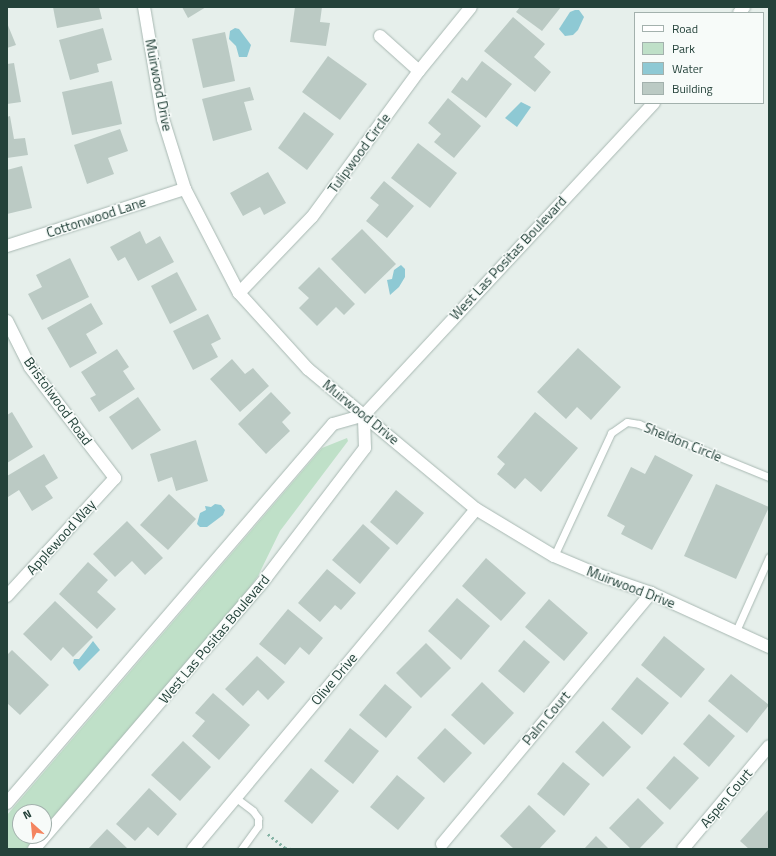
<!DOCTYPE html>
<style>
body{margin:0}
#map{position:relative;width:776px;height:856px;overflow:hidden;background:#e6efeb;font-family:"Titillium Web",sans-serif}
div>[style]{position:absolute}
.green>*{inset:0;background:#bfe0c8}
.water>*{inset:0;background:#8ec9d4}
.building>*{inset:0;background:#bbcac4}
.path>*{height:2.5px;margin-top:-1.25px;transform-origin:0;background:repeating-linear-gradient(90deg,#86b3a5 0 2px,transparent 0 5px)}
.roads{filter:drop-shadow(0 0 1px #a8b8b2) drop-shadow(0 0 1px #a8b8b2)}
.service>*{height:7px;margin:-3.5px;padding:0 3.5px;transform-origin:3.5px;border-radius:3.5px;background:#fff}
.minor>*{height:12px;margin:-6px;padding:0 6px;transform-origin:6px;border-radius:6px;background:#fff}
.secondary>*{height:12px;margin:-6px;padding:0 6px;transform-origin:6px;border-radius:6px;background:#fff}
span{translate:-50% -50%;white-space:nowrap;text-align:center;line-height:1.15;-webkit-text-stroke:3px #f7fbf9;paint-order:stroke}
.street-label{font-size:14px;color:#24423a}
.frame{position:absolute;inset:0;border:8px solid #24423a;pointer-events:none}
.legend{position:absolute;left:634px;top:12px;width:130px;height:92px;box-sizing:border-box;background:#f7fbf9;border:1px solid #a3b1ad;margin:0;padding:5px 7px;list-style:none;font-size:12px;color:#24423a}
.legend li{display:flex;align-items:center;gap:8px;height:20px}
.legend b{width:20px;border:1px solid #a3b1ad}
.north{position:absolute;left:12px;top:804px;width:40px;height:40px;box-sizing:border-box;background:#f7fbf9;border:1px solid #a3b1ad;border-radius:50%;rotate:333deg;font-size:11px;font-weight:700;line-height:16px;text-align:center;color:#24423a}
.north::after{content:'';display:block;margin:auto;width:14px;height:18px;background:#f4845f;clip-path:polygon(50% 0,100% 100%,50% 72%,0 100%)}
</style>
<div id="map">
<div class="green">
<i style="clip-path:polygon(347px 438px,348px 441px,280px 531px,258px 576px,246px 593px,44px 828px,44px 812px,20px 812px,20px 836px,37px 836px,26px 849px,7px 849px,7px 815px,322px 448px)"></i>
</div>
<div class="water">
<i style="clip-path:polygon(575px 10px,579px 10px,584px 17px,578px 30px,573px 35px,565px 36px,559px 29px,570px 12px)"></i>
<i style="clip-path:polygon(235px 28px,239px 29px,251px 45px,247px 57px,239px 57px,236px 46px,229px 39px,230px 31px)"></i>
<i style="clip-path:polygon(521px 102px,531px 107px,517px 127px,505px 118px)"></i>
<i style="clip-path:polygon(401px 265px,405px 269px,405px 277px,399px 287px,390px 295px,387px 280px,392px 279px,394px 270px)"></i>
<i style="clip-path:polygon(215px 504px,221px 505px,225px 510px,223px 515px,207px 527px,200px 527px,197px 524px,200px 513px,206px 510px,205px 506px,211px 507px)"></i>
<i style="clip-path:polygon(93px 641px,100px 650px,79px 671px,73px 663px,74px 659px,79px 659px)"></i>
</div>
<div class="building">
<i style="clip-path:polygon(53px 7px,99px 7px,102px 19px,57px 28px)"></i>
<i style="clip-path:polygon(182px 7px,206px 7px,188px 18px)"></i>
<i style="clip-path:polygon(295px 7px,322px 7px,320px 22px,330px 23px,326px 46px,290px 42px)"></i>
<i style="clip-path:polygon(520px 7px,561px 7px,542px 31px,516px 12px)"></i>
<i style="clip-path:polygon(513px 17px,545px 44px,534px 57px,551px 72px,535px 92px,484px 51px)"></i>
<i style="clip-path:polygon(7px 23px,16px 45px,7px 48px)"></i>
<i style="clip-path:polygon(103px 28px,112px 60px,97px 64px,99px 72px,70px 80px,59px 40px)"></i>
<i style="clip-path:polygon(225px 32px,235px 81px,203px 88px,192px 39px)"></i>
<i style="clip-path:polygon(328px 56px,367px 84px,340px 120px,302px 92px)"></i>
<i style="clip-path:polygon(482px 61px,512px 84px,486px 118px,451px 92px,462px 77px,467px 81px)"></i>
<i style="clip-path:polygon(14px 63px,21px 102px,7px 104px,7px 64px)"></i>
<i style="clip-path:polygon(112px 81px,122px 124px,72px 135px,62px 92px)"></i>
<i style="clip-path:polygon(250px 87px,254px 100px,244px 102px,252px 130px,213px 141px,202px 99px)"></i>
<i style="clip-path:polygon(448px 98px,481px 126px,454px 158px,434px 142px,441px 134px,428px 123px)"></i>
<i style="clip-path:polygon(304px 112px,334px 134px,307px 170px,278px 148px)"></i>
<i style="clip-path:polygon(10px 116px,14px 139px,25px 138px,28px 155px,7px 158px,7px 117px)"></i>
<i style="clip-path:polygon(120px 129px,128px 151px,108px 158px,114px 174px,87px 184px,74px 145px)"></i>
<i style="clip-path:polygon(418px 143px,457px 173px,430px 208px,391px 178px)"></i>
<i style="clip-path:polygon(22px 166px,32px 208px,7px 214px,7px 170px)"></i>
<i style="clip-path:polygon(268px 172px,286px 203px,264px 215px,260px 207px,243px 216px,230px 193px)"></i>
<i style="clip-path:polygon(384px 181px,414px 206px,387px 238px,366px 221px,379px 205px,370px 198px)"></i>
<i style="clip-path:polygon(362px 229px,396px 264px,365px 294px,331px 259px)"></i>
<i style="clip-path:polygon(140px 231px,146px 244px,160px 236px,174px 262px,138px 281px,125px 257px,118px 261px,110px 247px)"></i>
<i style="clip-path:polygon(70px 258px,89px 297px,42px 320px,28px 294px,42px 287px,36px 275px)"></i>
<i style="clip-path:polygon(319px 267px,355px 304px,344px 315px,336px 307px,317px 326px,299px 308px,309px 298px,298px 288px)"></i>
<i style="clip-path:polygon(177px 272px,197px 310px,170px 324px,151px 286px)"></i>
<i style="clip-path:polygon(91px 303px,103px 324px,86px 334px,97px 353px,70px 368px,47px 328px)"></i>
<i style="clip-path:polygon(208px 314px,221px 339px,211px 344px,218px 357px,193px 370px,173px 331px)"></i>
<i style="clip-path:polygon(578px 348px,621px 387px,591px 420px,577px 407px,566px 419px,537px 392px)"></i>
<i style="clip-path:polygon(117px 349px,129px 367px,123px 371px,135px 389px,99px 412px,90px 398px,96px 395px,81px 372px)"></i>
<i style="clip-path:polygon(232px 359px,245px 374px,253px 368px,269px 386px,240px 412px,210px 379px)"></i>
<i style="clip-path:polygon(271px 392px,291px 413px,282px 422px,290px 431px,266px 454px,238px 424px)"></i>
<i style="clip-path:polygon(138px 397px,161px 430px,132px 450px,109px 417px)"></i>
<i style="clip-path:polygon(12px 412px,33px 447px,7px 463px,7px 415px)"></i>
<i style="clip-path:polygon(535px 412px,578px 448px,541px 492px,525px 478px,515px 489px,497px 474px,505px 464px,497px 457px)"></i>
<i style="clip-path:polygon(196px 440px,208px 481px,176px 491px,172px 477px,158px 482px,150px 454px)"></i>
<i style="clip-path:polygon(44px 454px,58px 478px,45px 486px,53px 498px,32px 511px,19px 490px,8px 497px,7px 476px)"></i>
<i style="clip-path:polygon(655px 455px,693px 475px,652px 550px,621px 534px,625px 526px,607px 516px,631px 467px,645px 474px)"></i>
<i style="clip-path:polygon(716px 484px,769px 507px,736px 579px,684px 556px)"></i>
<i style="clip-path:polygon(396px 490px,424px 513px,397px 545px,370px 522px)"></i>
<i style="clip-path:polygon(169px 494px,196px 519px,168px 550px,140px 525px)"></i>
<i style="clip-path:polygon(127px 521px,163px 558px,145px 575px,132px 561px,115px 577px,93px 554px)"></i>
<i style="clip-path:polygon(363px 524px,390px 548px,360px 584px,332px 560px)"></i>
<i style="clip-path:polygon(486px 558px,526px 593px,501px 621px,462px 586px)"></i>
<i style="clip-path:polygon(88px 562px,108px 580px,97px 592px,116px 609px,97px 629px,59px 594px)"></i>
<i style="clip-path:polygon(327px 569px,356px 593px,341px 610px,335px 605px,320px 622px,298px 603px)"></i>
<i style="clip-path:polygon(457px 598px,490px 626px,461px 660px,428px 631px)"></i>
<i style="clip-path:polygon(549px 599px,588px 633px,564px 661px,525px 627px)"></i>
<i style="clip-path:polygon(55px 601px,93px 637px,73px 657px,63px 647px,51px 661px,23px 634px)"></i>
<i style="clip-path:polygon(288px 609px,323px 638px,309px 655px,300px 647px,285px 665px,259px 644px)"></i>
<i style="clip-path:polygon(664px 636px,705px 669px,681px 698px,641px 665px)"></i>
<i style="clip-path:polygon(524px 640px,550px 662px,524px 693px,498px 671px)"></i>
<i style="clip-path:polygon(426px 643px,451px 668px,421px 698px,396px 673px)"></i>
<i style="clip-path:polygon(12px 650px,49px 685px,20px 715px,7px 703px,7px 655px)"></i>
<i style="clip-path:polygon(257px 656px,285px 682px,268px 700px,258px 690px,243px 706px,225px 689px)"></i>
<i style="clip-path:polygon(731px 674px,769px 705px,747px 733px,708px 701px)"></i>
<i style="clip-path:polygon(637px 677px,669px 703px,642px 735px,611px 709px)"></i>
<i style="clip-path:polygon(482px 682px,514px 713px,484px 745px,451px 715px)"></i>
<i style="clip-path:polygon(385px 684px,412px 707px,386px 738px,359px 715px)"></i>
<i style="clip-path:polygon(213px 693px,250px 725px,219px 760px,192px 736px,205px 721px,195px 713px)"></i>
<i style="clip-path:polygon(709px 714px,735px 736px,709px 767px,683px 744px)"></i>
<i style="clip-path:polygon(603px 721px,631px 747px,603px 777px,575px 752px)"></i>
<i style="clip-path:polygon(350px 728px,379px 751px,353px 784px,324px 761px)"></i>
<i style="clip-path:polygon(445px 728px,472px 753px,444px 783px,417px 758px)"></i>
<i style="clip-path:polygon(183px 741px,211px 767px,180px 801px,151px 775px)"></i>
<i style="clip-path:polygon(674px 756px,699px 778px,670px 810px,646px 788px)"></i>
<i style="clip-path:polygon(563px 762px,590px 784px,564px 816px,537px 794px)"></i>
<i style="clip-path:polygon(311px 768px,339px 791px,312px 824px,284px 801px)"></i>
<i style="clip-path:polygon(397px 775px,425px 798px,398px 830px,370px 807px)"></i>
<i style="clip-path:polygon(149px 788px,177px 814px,158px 836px,148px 827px,135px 841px,116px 824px)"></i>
<i style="clip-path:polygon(638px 798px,664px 823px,639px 849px,631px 849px,609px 828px)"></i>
<i style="clip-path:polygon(529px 805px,556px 831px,539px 849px,514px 849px,500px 836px)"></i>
<i style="clip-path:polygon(768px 810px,769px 849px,749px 849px,740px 841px)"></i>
<i style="clip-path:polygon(107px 829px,128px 849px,88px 849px)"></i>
<i style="clip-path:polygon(596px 836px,609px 849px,584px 849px)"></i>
</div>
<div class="path">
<i style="left:268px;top:834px;width:22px;rotate:39deg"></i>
<i style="left:285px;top:848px;width:6px;rotate:9deg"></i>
</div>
<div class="roads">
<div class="service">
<i style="left:554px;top:556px;width:136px;rotate:-65.1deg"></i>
<i style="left:611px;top:433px;width:19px;rotate:-35deg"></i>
<i style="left:627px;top:422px;width:12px;rotate:9deg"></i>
<i style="left:639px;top:424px;width:140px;rotate:22.2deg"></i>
<i style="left:736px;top:631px;width:81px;rotate:-66deg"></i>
<i style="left:236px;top:798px;width:21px;rotate:37deg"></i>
<i style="left:253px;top:811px;width:9px;rotate:54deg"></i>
<i style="left:258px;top:818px;width:8px;rotate:90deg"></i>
<i style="left:258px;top:826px;width:29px;rotate:126deg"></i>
</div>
<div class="minor">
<i style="left:144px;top:7px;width:114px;rotate:80.4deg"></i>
<i style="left:163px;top:119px;width:73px;rotate:72.6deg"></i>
<i style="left:185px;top:189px;width:117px;rotate:62.6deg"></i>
<i style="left:239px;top:293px;width:103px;rotate:47.8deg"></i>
<i style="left:308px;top:369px;width:219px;rotate:39.8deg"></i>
<i style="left:476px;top:509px;width:91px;rotate:31.1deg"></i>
<i style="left:554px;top:556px;width:49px;rotate:22.9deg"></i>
<i style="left:599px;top:575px;width:55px;rotate:19.1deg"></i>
<i style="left:651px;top:593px;width:130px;rotate:24.6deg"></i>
<i style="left:380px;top:36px;width:52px;rotate:41.9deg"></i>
<i style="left:7px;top:246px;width:187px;rotate:-17.8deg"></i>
<i style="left:239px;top:293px;width:105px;rotate:-46.2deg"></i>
<i style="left:312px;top:217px;width:181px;rotate:-53.8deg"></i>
<i style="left:419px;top:71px;width:82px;rotate:-50.9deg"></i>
<i style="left:7px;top:321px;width:51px;rotate:63.4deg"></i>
<i style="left:30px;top:367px;width:140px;rotate:52.6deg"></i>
<i style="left:115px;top:478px;width:160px;rotate:132.5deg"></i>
<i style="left:442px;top:844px;width:327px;rotate:-50.2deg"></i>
<i style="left:193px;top:849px;width:442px;rotate:-50.2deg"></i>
<i style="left:683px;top:849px;width:134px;rotate:-50.1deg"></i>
</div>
<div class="secondary">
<i style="left:739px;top:13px;width:8px;rotate:-50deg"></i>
<i style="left:7px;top:803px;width:500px;rotate:-49.3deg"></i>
<i style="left:333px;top:424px;width:32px;rotate:-16deg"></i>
<i style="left:364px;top:415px;width:426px;rotate:-47.1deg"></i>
<i style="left:34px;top:849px;width:350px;rotate:-49.4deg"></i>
<i style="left:262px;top:583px;width:170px;rotate:-52.7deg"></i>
<i style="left:365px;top:448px;width:33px;rotate:-92deg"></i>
</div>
</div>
<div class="street-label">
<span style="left:159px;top:85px;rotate:79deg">Muirwood Drive</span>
<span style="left:359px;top:153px;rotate:-54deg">Tulipwood Circle</span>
<span style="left:96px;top:217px;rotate:-18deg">Cottonwood Lane</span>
<span style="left:508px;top:258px;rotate:-47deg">West Las Positas Boulevard</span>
<span style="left:58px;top:401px;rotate:54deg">Bristolwood Road</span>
<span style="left:361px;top:412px;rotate:39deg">Muirwood Drive</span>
<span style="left:683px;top:442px;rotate:22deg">Sheldon Circle</span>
<span style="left:61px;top:537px;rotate:-48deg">Applewood Way</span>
<span style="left:631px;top:587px;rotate:21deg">Muirwood Drive</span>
<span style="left:214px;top:639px;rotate:-50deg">West Las Positas Boulevard</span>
<span style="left:334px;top:679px;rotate:-50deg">Olive Drive</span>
<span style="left:546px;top:718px;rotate:-50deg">Palm Court</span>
<span style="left:726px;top:798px;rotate:-50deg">Aspen Court</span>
</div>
<div class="frame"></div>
<ul class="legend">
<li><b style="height:5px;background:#fff"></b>Road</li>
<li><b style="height:11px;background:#bfe0c8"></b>Park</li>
<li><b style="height:11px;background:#8ec9d4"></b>Water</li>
<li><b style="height:11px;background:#bbcac4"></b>Building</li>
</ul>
<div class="north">N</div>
</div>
